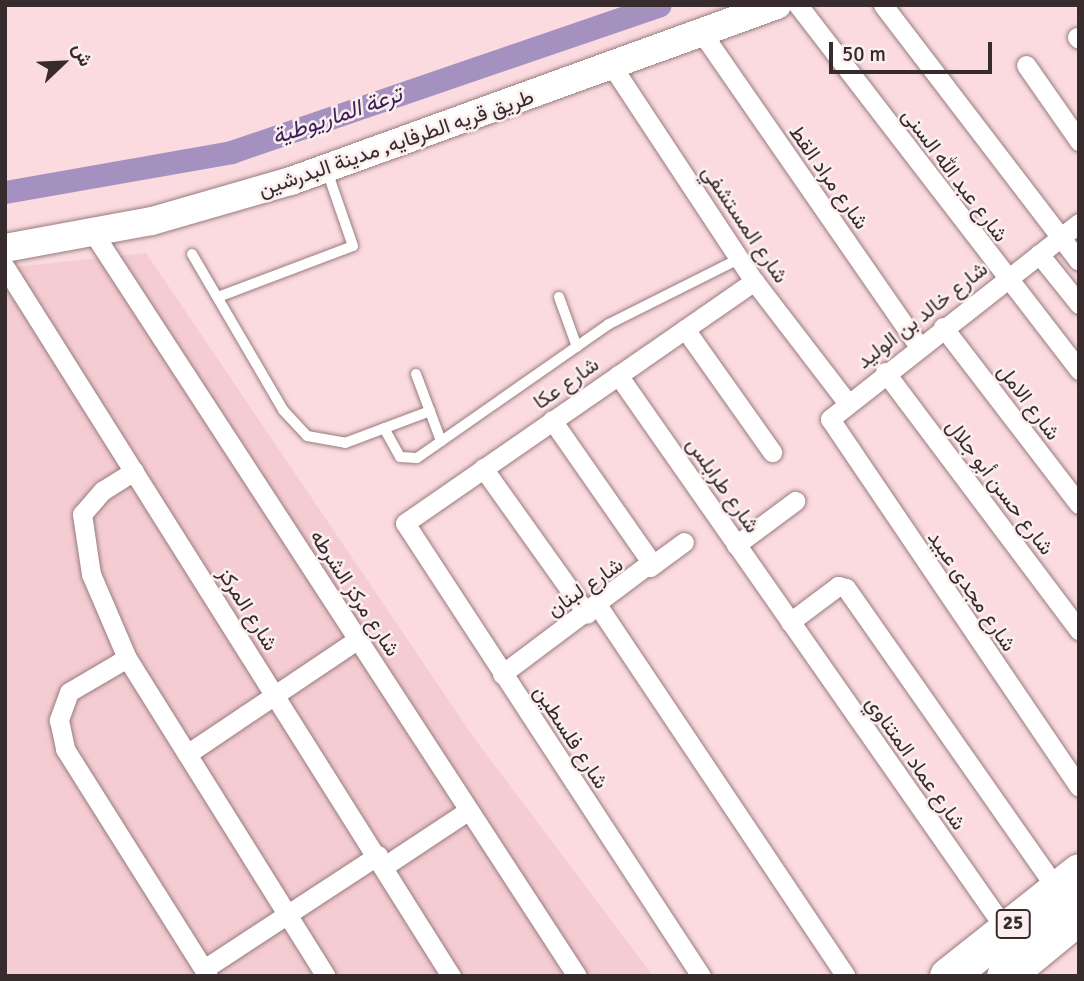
<!DOCTYPE html>
<meta charset="utf-8">
<style>
body{margin:0}
#map{position:relative;width:1084px;height:981px;overflow:hidden;background:#fbdbdf;font-family:Signika,Vazirmatn,sans-serif}
div>[style]{position:absolute}
.built>*{inset:0;background:#f4ccd1}
.canal>*{height:23px;margin:-11.5px;padding:0 11.5px;transform-origin:11.5px;border-radius:11.5px;background:#a591c0}
.roads{filter:drop-shadow(0 0 2px #987b7f) drop-shadow(0 0 2px #987b7f)}
.lane>*{height:10px;margin:-5px;padding:0 5px;transform-origin:5px;border-radius:5px;background:#fff}
.street>*{height:19px;margin:-9.5px;padding:0 9.5px;transform-origin:9.5px;border-radius:9.5px;background:#fff}
.secondary>*{height:28px;margin:-14px;padding:0 14px;transform-origin:14px;border-radius:14px;background:#fff}
.highway>*{height:37px;margin:-18.5px;padding:0 18.5px;transform-origin:18.5px;border-radius:18.5px;background:#fff}
span{translate:-50% -50%;white-space:nowrap;text-align:center;line-height:1.15;-webkit-text-stroke:5px #fbeeef;paint-order:stroke}
.shield-label span{padding:2px 5px;background:#fbeeef;border:2px solid;border-radius:5px;-webkit-text-stroke-width:0}
.shield-label{font-size:19px;color:#382b2d;font-weight:700}
.street-label{font-size:21px;color:#382b2d}
.water-label{font-size:23px;color:#3b1f58;font-style:italic}
.frame{position:absolute;inset:0;border:7px solid #382b2d;pointer-events:none}
.north{position:absolute;left:28px;top:28px;width:70px;height:70px;-webkit-text-stroke:5px #fbeeef;paint-order:stroke;rotate:67deg;font-size:19px;font-weight:700;line-height:28px;text-align:center;color:#382b2d}
.north::after{content:'';display:block;margin:auto;width:24px;height:32px;background:#382b2d;clip-path:polygon(50% 0,100% 100%,50% 72%,0 100%)}
.scale{position:absolute;left:829px;top:42px;width:163px;height:32px;box-sizing:border-box;border:4px solid #382b2d;border-top:0;padding-left:9px;font-size:21px;line-height:24px;white-space:nowrap;color:#382b2d;-webkit-text-stroke:5px #fbeeef;paint-order:stroke}
</style>
<div id="map">
<div class="built">
<i style="clip-path:polygon(146px 253px,474px 738px,653px 976px,5px 976px,5px 268px)"></i>
</div>
<div class="canal">
<i style="left:5px;top:192px;width:230px;rotate:-10deg"></i>
<i style="left:231px;top:152px;width:453px;rotate:-18.9deg"></i>
</div>
<div class="roads">
<div class="lane">
<i style="left:192px;top:254px;width:181px;rotate:59.7deg"></i>
<i style="left:283px;top:410px;width:35px;rotate:47deg"></i>
<i style="left:307px;top:436px;width:39px;rotate:10deg"></i>
<i style="left:345px;top:443px;width:91px;rotate:-20.6deg"></i>
<i style="left:218px;top:297px;width:144px;rotate:-20.7deg"></i>
<i style="left:353px;top:246px;width:79px;rotate:-109.1deg"></i>
<i style="left:559px;top:297px;width:53px;rotate:70.2deg"></i>
<i style="left:416px;top:374px;width:72px;rotate:69.5deg"></i>
<i style="left:384px;top:428px;width:33px;rotate:61deg"></i>
<i style="left:400px;top:457px;width:17px;rotate:3deg"></i>
<i style="left:417px;top:458px;width:234px;rotate:-34.9deg"></i>
<i style="left:609px;top:324px;width:145px;rotate:-26.6deg"></i>
</div>
<div class="street">
<i style="left:798px;top:5px;width:461px;rotate:52.4deg"></i>
<i style="left:883px;top:5px;width:322px;rotate:52.6deg"></i>
<i style="left:702px;top:33px;width:381px;rotate:55.3deg"></i>
<i style="left:1077px;top:37px;width:3px;rotate:45deg"></i>
<i style="left:1026px;top:65px;width:93px;rotate:55.1deg"></i>
<i style="left:612px;top:66px;width:258px;rotate:56.6deg"></i>
<i style="left:754px;top:281px;width:153px;rotate:52.5deg"></i>
<i style="left:1079px;top:223px;width:317px;rotate:141.8deg"></i>
<i style="left:830px;top:419px;width:444px;rotate:55.9deg"></i>
<i style="left:94px;top:234px;width:885px;rotate:56.94deg"></i>
<i style="left:1039px;top:254px;width:64px;rotate:51.3deg"></i>
<i style="left:5px;top:267px;width:838px;rotate:57.83deg"></i>
<i style="left:943px;top:327px;width:223px;rotate:52.5deg"></i>
<i style="left:685px;top:329px;width:151px;rotate:54.7deg"></i>
<i style="left:885px;top:372px;width:323px;rotate:53.1deg"></i>
<i style="left:618px;top:375px;width:677px;rotate:55.04deg"></i>
<i style="left:483px;top:468px;width:179px;rotate:54.5deg"></i>
<i style="left:134px;top:471px;width:36px;rotate:148deg"></i>
<i style="left:103px;top:490px;width:32px;rotate:131deg"></i>
<i style="left:82px;top:514px;width:61px;rotate:81.5deg"></i>
<i style="left:91px;top:574px;width:91px;rotate:66.8deg"></i>
<i style="left:127px;top:658px;width:375px;rotate:58deg"></i>
<i style="left:736px;top:545px;width:74px;rotate:-36.7deg"></i>
<i style="left:650px;top:567px;width:42px;rotate:-36.3deg"></i>
<i style="left:598px;top:606px;width:445px;rotate:56.2deg"></i>
<i style="left:790px;top:622px;width:60px;rotate:-36.9deg"></i>
<i style="left:838px;top:586px;width:8px;rotate:14deg"></i>
<i style="left:846px;top:588px;width:368px;rotate:55deg"></i>
<i style="left:127px;top:658px;width:67px;rotate:149.6deg"></i>
<i style="left:69px;top:692px;width:30px;rotate:110deg"></i>
<i style="left:59px;top:720px;width:30px;rotate:78deg"></i>
<i style="left:65px;top:749px;width:268px;rotate:57.8deg"></i>
<i style="left:502px;top:674px;width:186px;rotate:-36.9deg"></i>
<i style="left:651px;top:562px;width:173px;rotate:-124.9deg"></i>
<i style="left:187px;top:754px;width:206px;rotate:-33.9deg"></i>
<i style="left:383px;top:867px;width:103px;rotate:-33.5deg"></i>
<i style="left:204px;top:969px;width:208px;rotate:-33.2deg"></i>
<i style="left:701px;top:976px;width:541px;rotate:-123.16deg"></i>
<i style="left:405px;top:523px;width:425px;rotate:-34.7deg"></i>
</div>
<div class="secondary">
<i style="left:5px;top:248px;width:149px;rotate:-10.4deg"></i>
<i style="left:152px;top:221px;width:145px;rotate:-16.1deg"></i>
<i style="left:291px;top:181px;width:517px;rotate:-19.91deg"></i>
</div>
<div class="highway">
<i style="left:948px;top:976px;width:167px;rotate:-38.4deg"></i>
<i style="left:1005px;top:976px;width:96px;rotate:-39.5deg"></i>
</div>
</div>
<div class="shield-label">
<span style="left:1013px;top:924px">25</span>
</div>
<div class="street-label">
<span style="left:396px;top:143px;rotate:-19deg">طريق قريه الطرفايه, مدينة البدرشين</span>
<span style="left:955px;top:175px;rotate:53deg">شارع عبد الله السنى</span>
<span style="left:829px;top:177px;rotate:55deg">شارع مراد القط</span>
<span style="left:745px;top:224px;rotate:56deg">شارع المستشفي</span>
<span style="left:922px;top:315px;rotate:-38deg">شارع خالد بن الوليد</span>
<span style="left:566px;top:383px;rotate:-35deg">شارع عكا</span>
<span style="left:1029px;top:402px;rotate:53deg">شارع الامل</span>
<span style="left:723px;top:485px;rotate:55deg">شارع طرابلس</span>
<span style="left:1000px;top:487px;rotate:53deg">شارع حسن أبو جلال</span>
<span style="left:585px;top:587px;rotate:-35deg">شارع لبنان</span>
<span style="left:972px;top:591px;rotate:56deg">شارع مجدى عبيد</span>
<span style="left:355px;top:593px;rotate:57deg">شارع مركز الشرطه</span>
<span style="left:248px;top:609px;rotate:58deg">شارع المركز</span>
<span style="left:571px;top:737px;rotate:57deg">شارع فلسطين</span>
<span style="left:916px;top:763px;rotate:55deg">شارع عماد المتناوي</span>
</div>
<div class="water-label">
<span style="left:337px;top:116px;rotate:-19deg">ترعة الماريوطية</span>
</div>
<div class="frame"></div>
<div class="north">ش</div>
<div class="scale">50 m</div>
</div>
